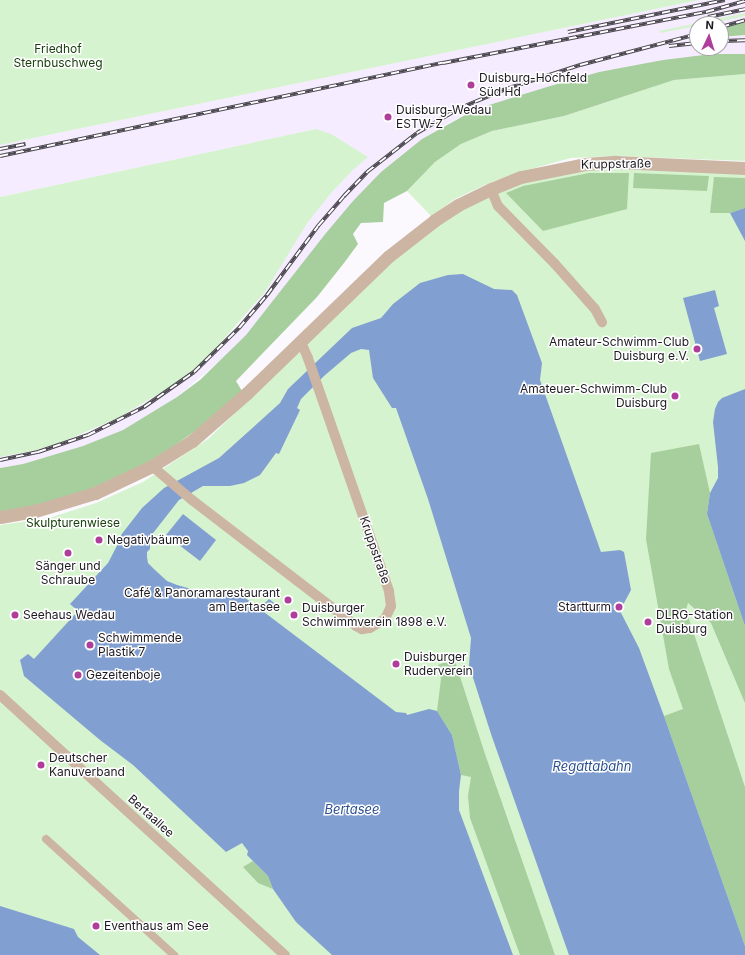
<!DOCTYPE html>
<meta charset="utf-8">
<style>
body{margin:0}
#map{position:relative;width:745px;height:955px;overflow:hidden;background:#fbf9fe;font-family:Inter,sans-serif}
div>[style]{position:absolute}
.built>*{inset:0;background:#f6ecff}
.green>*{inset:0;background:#d6f3cf}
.forest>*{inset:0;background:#a7cf9d}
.water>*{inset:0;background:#819fd1}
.pedestrian>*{height:8px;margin:-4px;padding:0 4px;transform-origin:4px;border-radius:4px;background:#cdb5a4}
.minor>*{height:10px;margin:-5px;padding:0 5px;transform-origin:5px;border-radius:5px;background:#cdb5a4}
.tertiary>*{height:13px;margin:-6.5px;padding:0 6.5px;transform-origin:6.5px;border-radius:6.5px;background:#cdb5a4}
.rail>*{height:4px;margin-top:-2px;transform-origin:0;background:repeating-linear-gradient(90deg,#fff 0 8px,#49464d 0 16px);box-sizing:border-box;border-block:1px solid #49464d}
.dots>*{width:11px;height:11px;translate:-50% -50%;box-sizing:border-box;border:2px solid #fff;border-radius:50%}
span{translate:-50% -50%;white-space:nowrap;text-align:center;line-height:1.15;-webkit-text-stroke:3px #fff;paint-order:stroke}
.park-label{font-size:12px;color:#19400d}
.poi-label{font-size:12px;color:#1d1921}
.left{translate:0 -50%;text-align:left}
.right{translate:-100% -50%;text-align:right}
.street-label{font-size:12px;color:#1d1921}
.water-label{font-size:13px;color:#2c508f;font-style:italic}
.north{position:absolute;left:689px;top:16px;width:40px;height:40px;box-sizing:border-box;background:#fff;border:1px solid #a5a3a6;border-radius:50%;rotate:4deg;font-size:11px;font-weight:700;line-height:16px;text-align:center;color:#1d1921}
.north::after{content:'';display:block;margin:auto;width:14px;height:18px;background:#af3e9a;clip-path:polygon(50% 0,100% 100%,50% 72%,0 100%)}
</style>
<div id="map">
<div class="built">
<i style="clip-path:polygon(698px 0,745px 0,745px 22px,721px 29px,721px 24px,697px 24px,697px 48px,721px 48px,721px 37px,745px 35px,745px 54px,712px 54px,599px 72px,476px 109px,447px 124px,423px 139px,381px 172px,326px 233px,246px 335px,224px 357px,177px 397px,123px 430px,83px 446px,23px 464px,0 468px,0 457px,37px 450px,88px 432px,143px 404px,193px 370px,237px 326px,265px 292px,308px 222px,332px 192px,353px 170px,368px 157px,316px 129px,0 197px,0 145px)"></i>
</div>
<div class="green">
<i style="clip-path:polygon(0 0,699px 0,0 145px)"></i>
<i style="clip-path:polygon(745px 13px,745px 16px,709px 24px,697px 24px,697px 26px,660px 33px,659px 31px)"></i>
<i style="clip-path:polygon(745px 74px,745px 161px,616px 156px,571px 158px,520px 172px,489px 183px,455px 199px,431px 216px,407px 191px,435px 162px,461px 144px,492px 131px,564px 116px,674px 80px)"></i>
<i style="clip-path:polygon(316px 129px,331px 134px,368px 157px,353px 170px,332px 192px,308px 222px,265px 292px,216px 348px,193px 370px,170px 387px,118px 418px,62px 442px,37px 450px,0 457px,0 197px)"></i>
<i style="clip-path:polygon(618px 167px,745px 173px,745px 955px,0 955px,0 525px,49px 518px,96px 503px,143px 482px,208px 439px,398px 256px,451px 214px,494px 190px,561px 172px)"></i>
</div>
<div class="forest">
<i style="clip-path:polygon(745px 22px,745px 35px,721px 37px,721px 29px)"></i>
<i style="clip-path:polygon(712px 54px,745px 54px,745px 74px,674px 80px,564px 116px,492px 131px,461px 144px,435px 162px,407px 191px,384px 203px,383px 222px,361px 223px,353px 234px,358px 244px,344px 263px,317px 297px,236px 381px,242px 391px,215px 417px,150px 463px,77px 496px,0 513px,0 468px,23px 464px,83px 446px,123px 430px,177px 397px,200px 380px,246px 335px,326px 233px,353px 201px,381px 172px,422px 139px,476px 109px,547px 87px,599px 72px,663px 60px)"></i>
<i style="clip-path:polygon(589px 173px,629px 173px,627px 209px,543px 231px,506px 193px,523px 186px)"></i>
<i style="clip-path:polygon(634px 173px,709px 176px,707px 191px,633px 188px)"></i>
<i style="clip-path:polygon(714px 177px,745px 178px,745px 208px,730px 213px,710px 213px)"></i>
<i style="clip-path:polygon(699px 444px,710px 493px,707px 514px,745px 626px,745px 703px,711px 623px,688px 603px,686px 610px,745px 787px,745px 946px,664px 716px,683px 709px,669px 669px,646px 539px,651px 453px)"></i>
<i style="clip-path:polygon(454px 658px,485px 754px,555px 955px,520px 955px,470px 818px,468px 796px,471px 777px,461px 775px,452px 735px,437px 711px,441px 679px,438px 665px)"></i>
<i style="clip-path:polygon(253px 861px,268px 876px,273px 889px,258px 883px,243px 867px)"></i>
</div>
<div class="water">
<i style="clip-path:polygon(745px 208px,745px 241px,730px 213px)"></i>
<i style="clip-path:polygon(463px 274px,494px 289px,512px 290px,517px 295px,542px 363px,540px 380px,601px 552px,620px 550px,624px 552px,631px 590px,623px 605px,618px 607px,639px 648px,664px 716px,745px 946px,745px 955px,569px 955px,491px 734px,469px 665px,471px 638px,428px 499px,396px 408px,392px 408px,373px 378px,369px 350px,361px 349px,351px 353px,324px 376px,301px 399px,297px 408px,300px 410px,279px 454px,276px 453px,260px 475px,244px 483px,230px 486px,203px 486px,179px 500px,150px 537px,150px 549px,147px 552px,147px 557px,148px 563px,155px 570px,167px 581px,177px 585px,195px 590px,235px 590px,396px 712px,406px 713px,407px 715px,429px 709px,437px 711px,452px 735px,461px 775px,459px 791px,459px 810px,513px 955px,332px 955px,296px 922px,273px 889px,268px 876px,247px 855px,248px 851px,242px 843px,226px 852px,133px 765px,100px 740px,24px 676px,20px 660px,28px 654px,34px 659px,78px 611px,70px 604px,108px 563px,121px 538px,121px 535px,142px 508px,164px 488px,219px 458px,280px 403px,288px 389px,352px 328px,381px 318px,393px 304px,420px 283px,448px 275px)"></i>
<i style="clip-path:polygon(715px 290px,719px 306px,714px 308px,727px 354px,700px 361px,683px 298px)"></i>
<i style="clip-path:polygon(745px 389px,745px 626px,707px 514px,710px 493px,718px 478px,718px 467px,713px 422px,715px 409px,718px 402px,722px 398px)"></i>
<i style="clip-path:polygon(183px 514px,216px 540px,200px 561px,166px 535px)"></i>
<i style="clip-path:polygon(269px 599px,277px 605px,272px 611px,264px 604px)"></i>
<i style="clip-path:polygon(0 906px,74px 929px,78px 937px,100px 955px,0 955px)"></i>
</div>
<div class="pedestrian">
<i style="left:46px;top:839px;width:173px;rotate:42.2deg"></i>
</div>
<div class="minor">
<i style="left:491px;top:189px;width:18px;rotate:68deg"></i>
<i style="left:498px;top:206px;width:81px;rotate:45.5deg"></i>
<i style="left:555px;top:264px;width:60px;rotate:48.4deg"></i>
<i style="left:595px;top:309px;width:15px;rotate:62deg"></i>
<i style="left:152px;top:466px;width:52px;rotate:40.4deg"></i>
<i style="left:192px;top:500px;width:207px;rotate:37.5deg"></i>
<i style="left:356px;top:626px;width:7px;rotate:27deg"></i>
<i style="left:362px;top:629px;width:8px;rotate:-7deg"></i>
<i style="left:370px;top:628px;width:17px;rotate:-31deg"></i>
<i style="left:385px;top:619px;width:14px;rotate:-65deg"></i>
<i style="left:391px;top:606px;width:15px;rotate:-98deg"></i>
<i style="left:389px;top:591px;width:247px;rotate:-109.2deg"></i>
<i style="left:308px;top:358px;width:17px;rotate:-114deg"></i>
<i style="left:0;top:695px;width:386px;rotate:42.4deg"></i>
</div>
<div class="tertiary">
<i style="left:0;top:517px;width:36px;rotate:-10deg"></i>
<i style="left:35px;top:511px;width:63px;rotate:-16.7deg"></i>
<i style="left:95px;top:493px;width:63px;rotate:-25.3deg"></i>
<i style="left:152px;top:466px;width:47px;rotate:-32deg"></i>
<i style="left:192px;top:441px;width:73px;rotate:-41.1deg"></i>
<i style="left:247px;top:393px;width:197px;rotate:-44deg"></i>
<i style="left:389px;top:256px;width:58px;rotate:-38deg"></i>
<i style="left:435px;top:220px;width:27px;rotate:-33deg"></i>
<i style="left:458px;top:205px;width:37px;rotate:-26deg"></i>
<i style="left:491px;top:189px;width:32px;rotate:-22deg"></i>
<i style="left:521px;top:177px;width:65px;rotate:-11.5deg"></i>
<i style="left:585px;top:164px;width:31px;rotate:-4deg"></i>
<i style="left:616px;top:162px;width:129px;rotate:2.7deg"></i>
</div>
<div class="rail">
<i style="left:708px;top:17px;width:38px;rotate:-12deg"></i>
<i style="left:721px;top:27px;width:25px;rotate:-16deg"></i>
<i style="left:568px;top:32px;width:160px;rotate:-11.5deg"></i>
<i style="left:721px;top:41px;width:24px;rotate:-2deg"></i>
<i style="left:669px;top:46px;width:28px;rotate:-6deg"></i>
<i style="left:0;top:149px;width:26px;rotate:-11deg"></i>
<i style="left:0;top:156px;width:453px;rotate:-11.9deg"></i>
<i style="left:443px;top:63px;width:268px;rotate:-11deg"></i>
<i style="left:706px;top:12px;width:41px;rotate:-15.8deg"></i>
<i style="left:0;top:460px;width:39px;rotate:-12deg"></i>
<i style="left:38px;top:452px;width:53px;rotate:-18.8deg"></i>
<i style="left:88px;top:435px;width:63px;rotate:-26.6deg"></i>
<i style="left:144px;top:407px;width:61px;rotate:-35deg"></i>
<i style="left:194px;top:372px;width:63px;rotate:-44.4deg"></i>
<i style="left:239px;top:328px;width:43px;rotate:-49.7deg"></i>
<i style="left:267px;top:295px;width:86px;rotate:-53.5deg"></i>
<i style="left:318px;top:226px;width:40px;rotate:-49deg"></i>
<i style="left:344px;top:196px;width:33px;rotate:-46deg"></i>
<i style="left:367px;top:172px;width:63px;rotate:-38deg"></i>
<i style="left:417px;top:133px;width:50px;rotate:-30.2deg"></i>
<i style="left:460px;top:108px;width:50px;rotate:-22.4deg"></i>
<i style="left:506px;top:89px;width:78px;rotate:-18deg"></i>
<i style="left:580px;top:65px;width:121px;rotate:-14.8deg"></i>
</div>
<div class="dots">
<i style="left:471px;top:85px;background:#af3e9a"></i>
<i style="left:388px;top:117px;background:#af3e9a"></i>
<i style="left:697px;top:349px;background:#af3e9a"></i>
<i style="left:675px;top:396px;background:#af3e9a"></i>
<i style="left:99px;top:540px;background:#af3e9a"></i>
<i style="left:68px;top:553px;background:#af3e9a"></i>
<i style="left:288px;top:600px;background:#af3e9a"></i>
<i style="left:619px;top:607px;background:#af3e9a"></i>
<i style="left:15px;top:615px;background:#af3e9a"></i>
<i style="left:294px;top:615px;background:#af3e9a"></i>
<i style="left:648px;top:622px;background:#af3e9a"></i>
<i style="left:90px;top:645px;background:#af3e9a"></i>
<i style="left:396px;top:664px;background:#af3e9a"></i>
<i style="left:78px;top:675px;background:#af3e9a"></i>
<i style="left:41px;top:765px;background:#af3e9a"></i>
<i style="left:96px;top:926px;background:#af3e9a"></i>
</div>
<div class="park-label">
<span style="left:58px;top:56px">Friedhof<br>Sternbuschweg</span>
<span style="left:73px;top:523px">Skulpturenwiese</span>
</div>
<div class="poi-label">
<span class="left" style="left:479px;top:85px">Duisburg-Hochfeld<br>Süd Hd</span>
<span class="left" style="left:396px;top:117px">Duisburg-Wedau<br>ESTW-Z</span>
<span class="right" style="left:689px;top:349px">Amateur-Schwimm-Club<br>Duisburg e.V.</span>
<span class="right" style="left:667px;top:396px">Amateuer-Schwimm-Club<br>Duisburg</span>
<span class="left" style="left:107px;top:540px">Negativbäume</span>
<span style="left:68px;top:573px">Sänger und<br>Schraube</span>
<span class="right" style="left:280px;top:600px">Café &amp; Panoramarestaurant<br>am Bertasee</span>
<span class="right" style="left:611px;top:607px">Startturm</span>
<span class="left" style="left:302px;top:615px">Duisburger<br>Schwimmverein 1898 e.V.</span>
<span class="left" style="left:23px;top:615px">Seehaus Wedau</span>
<span class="left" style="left:656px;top:622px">DLRG-Station<br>Duisburg</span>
<span class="left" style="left:98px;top:645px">Schwimmende<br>Plastik 7</span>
<span class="left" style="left:404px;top:664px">Duisburger<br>Ruderverein</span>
<span class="left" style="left:86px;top:675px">Gezeitenboje</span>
<span class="left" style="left:49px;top:765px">Deutscher<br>Kanuverband</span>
<span class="left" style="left:104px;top:926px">Eventhaus am See</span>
</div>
<div class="street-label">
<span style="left:616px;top:164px;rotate:-1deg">Kruppstraße</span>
<span style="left:375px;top:550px;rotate:71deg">Kruppstraße</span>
<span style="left:151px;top:816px;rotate:42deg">Bertaallee</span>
</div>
<div class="water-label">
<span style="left:592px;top:766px">Regattabahn</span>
<span style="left:352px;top:809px">Bertasee</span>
</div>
<div class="north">N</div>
</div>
